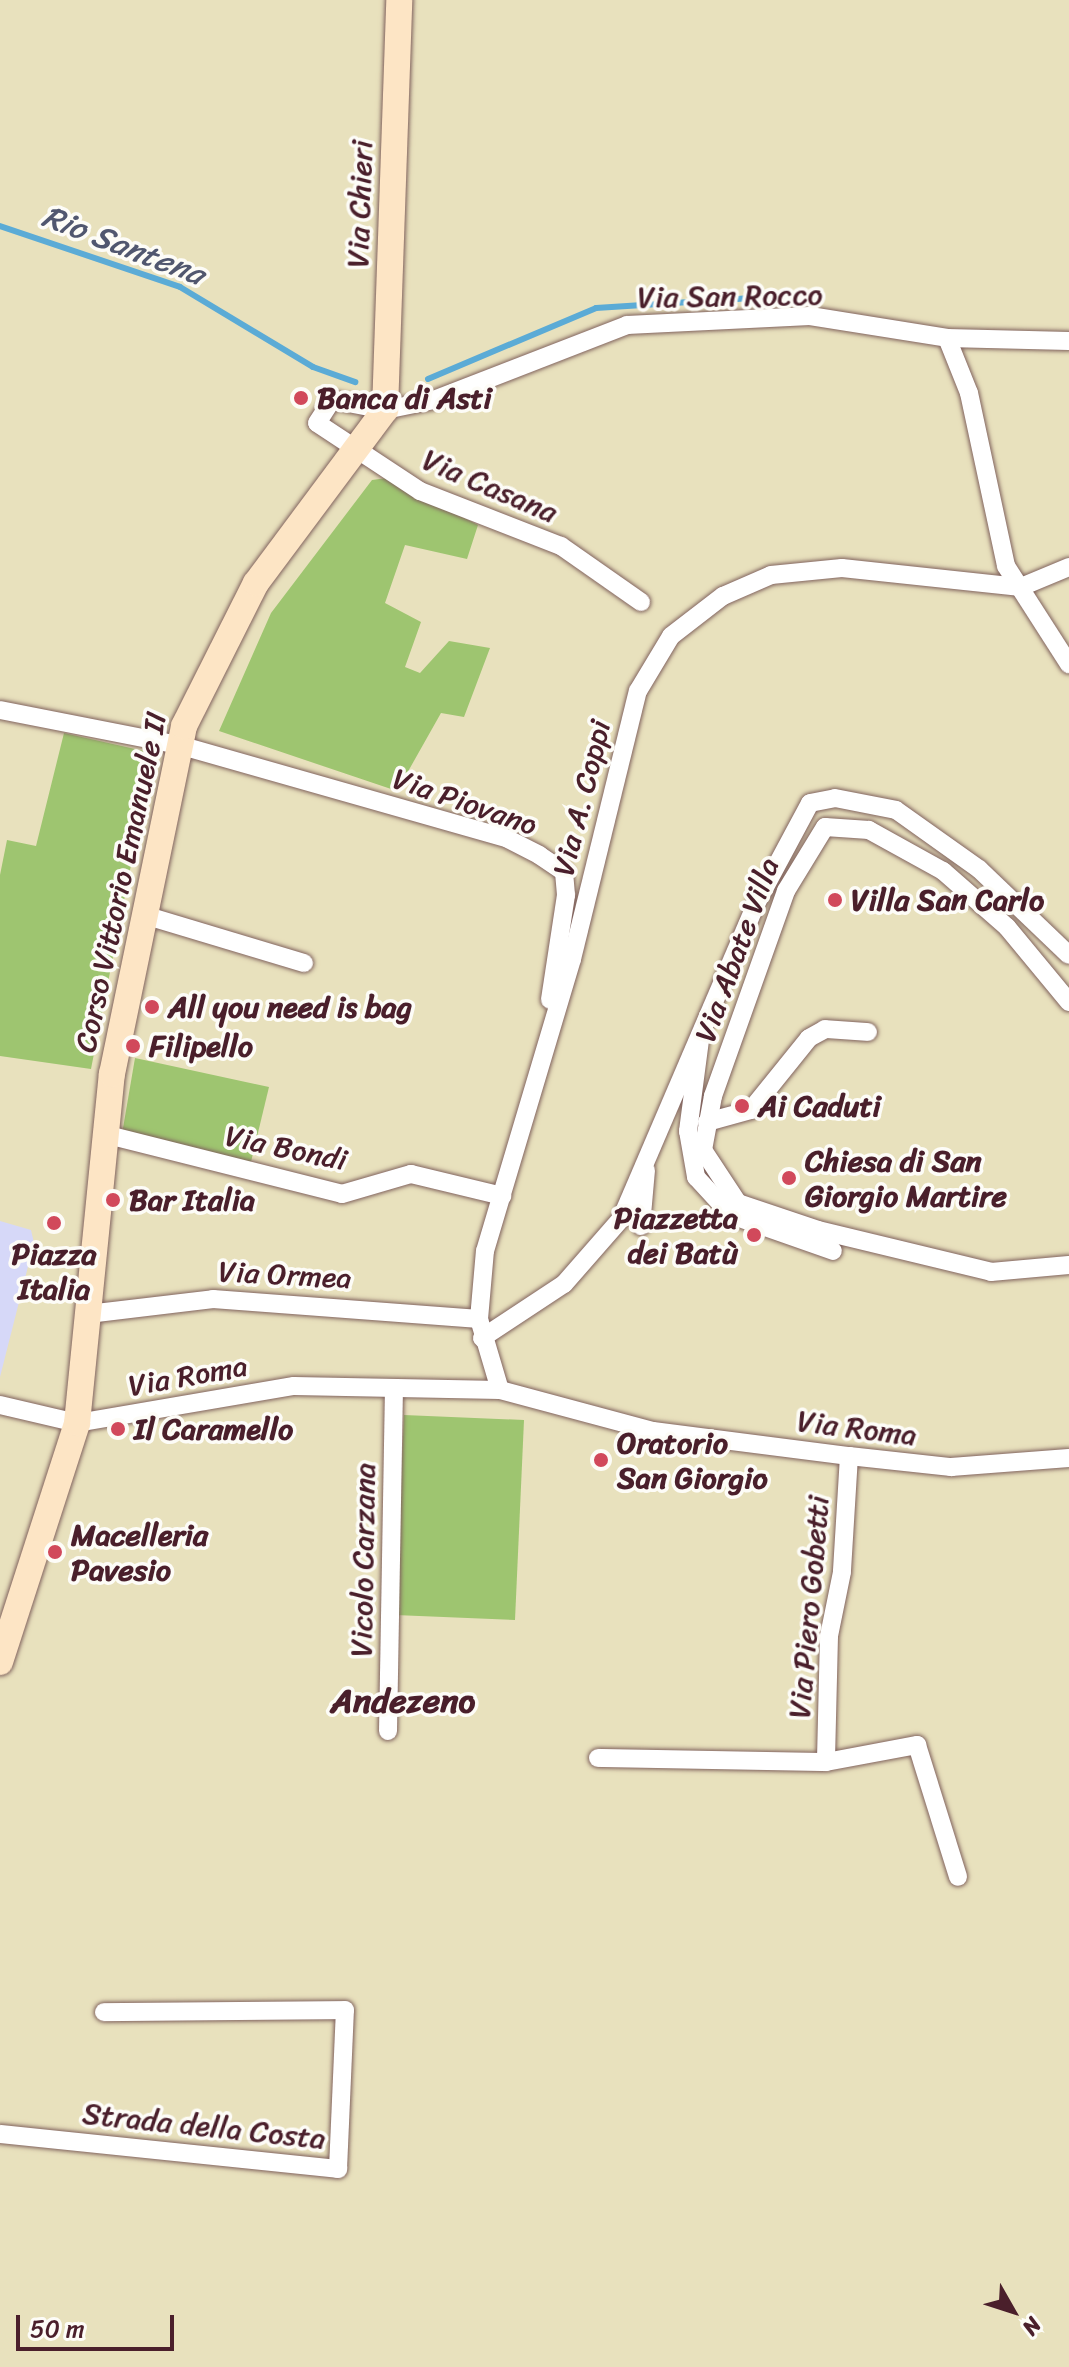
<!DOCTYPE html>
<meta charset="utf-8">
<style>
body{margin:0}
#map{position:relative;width:1069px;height:2367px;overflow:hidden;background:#e8e1bd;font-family:Sriracha,sans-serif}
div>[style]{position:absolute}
.built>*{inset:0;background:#d6d8f8}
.green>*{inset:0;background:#9ec570}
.stream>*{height:6px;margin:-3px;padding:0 3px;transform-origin:3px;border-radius:3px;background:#5babd6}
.roads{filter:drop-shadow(0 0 2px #81635e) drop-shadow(0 0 2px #81635e)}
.street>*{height:18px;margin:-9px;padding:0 9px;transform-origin:9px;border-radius:9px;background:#fff}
.secondary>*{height:26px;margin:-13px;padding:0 13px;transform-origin:13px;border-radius:13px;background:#fde5c5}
.dots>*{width:22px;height:22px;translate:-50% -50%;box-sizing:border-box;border:4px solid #fdfcf7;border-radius:50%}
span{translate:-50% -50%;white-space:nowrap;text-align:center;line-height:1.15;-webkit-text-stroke:7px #fdfcf7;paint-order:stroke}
.street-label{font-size:30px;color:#4a1f2b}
.poi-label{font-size:30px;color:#4a1f2b;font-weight:700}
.left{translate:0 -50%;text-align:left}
.right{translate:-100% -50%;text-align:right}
.water-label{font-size:32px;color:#51576f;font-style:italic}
.quarter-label{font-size:34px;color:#4a1f2b;font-weight:700}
.north{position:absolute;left:973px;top:2271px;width:80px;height:80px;-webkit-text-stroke:6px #fdfcf7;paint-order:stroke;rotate:129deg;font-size:22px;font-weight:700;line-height:32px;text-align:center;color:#4a1f2b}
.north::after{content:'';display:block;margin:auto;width:28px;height:36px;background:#4a1f2b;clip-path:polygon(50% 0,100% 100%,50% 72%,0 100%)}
.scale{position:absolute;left:16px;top:2315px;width:158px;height:36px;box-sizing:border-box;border:4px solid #4a1f2b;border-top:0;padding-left:10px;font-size:24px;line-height:28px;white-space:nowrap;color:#4a1f2b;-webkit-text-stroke:6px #fdfcf7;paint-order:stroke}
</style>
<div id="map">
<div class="built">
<i style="clip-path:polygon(0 1221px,31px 1230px,34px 1243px,0 1377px)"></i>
</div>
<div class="green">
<i style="clip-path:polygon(387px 478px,478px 525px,467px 559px,405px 545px,385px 603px,421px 622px,405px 667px,420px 673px,449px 641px,490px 648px,464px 717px,441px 713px,397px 791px,219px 731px,271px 613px,372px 480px)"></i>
<i style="clip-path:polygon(64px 733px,153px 753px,91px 1069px,0 1056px,0 875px,7px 840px,36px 846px)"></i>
<i style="clip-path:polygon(135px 1058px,269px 1087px,250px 1166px,122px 1134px)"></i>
<i style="clip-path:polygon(404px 1415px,524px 1420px,515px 1620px,395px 1615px)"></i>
</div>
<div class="stream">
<i style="left:0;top:226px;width:190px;rotate:18.7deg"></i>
<i style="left:180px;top:287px;width:155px;rotate:31deg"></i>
<i style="left:313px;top:367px;width:45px;rotate:19.7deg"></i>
<i style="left:428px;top:379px;width:182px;rotate:-22.9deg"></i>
<i style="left:596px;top:308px;width:156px;rotate:-3.7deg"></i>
</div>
<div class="roads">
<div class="street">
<i style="left:947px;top:338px;width:59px;rotate:68.2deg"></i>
<i style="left:969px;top:393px;width:177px;rotate:77.9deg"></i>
<i style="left:1006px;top:566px;width:117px;rotate:57.3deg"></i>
<i style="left:641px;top:602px;width:98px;rotate:-145deg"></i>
<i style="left:561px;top:546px;width:151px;rotate:-158.7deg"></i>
<i style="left:420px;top:491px;width:123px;rotate:-146.6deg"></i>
<i style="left:317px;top:423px;width:27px;rotate:-57deg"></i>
<i style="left:332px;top:400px;width:54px;rotate:10.7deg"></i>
<i style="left:385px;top:410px;width:50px;rotate:-11.5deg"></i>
<i style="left:434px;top:400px;width:207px;rotate:-21.2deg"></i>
<i style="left:627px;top:325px;width:183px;rotate:-2.8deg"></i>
<i style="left:810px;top:316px;width:139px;rotate:9.1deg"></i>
<i style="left:947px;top:338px;width:122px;rotate:1.4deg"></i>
<i style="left:0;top:710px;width:182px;rotate:11.1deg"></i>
<i style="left:179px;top:745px;width:342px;rotate:15.9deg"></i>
<i style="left:508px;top:839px;width:35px;rotate:27deg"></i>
<i style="left:539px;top:855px;width:30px;rotate:34deg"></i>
<i style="left:564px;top:872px;width:23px;rotate:85deg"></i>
<i style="left:566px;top:895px;width:106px;rotate:98.7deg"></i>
<i style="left:144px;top:915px;width:167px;rotate:16.7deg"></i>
<i style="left:1069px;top:1002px;width:97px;rotate:-129.6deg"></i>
<i style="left:1007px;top:927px;width:85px;rotate:-138.8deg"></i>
<i style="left:943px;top:871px;width:85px;rotate:-151deg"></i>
<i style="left:869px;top:830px;width:44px;rotate:-176.1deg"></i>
<i style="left:825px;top:827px;width:75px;rotate:121.4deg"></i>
<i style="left:786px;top:891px;width:218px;rotate:109.6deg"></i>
<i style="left:713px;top:1096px;width:55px;rotate:100.5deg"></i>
<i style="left:703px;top:1150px;width:64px;rotate:56.6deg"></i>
<i style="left:738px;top:1203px;width:84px;rotate:18.6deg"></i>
<i style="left:818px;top:1230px;width:178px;rotate:13.6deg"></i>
<i style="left:991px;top:1272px;width:78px;rotate:-5.1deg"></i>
<i style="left:700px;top:1040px;width:92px;rotate:97.5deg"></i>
<i style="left:688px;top:1131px;width:47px;rotate:80.1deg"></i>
<i style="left:696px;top:1177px;width:52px;rotate:47.4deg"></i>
<i style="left:731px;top:1215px;width:108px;rotate:19.4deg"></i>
<i style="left:707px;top:1122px;width:46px;rotate:-15.3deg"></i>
<i style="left:751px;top:1110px;width:92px;rotate:-51.1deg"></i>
<i style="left:809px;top:1038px;width:18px;rotate:-29deg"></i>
<i style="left:825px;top:1029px;width:43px;rotate:4deg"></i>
<i style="left:104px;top:1134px;width:245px;rotate:14.1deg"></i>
<i style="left:342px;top:1194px;width:72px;rotate:-16.2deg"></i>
<i style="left:411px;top:1174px;width:94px;rotate:13.6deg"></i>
<i style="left:641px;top:1226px;width:56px;rotate:-84.9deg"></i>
<i style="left:88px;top:1314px;width:126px;rotate:-6.8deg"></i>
<i style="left:213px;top:1299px;width:267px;rotate:4.3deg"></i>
<i style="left:482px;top:1338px;width:98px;rotate:-33.4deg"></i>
<i style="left:564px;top:1284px;width:86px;rotate:-48.8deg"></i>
<i style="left:621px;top:1219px;width:345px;rotate:-66.8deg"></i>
<i style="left:757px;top:902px;width:112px;rotate:-61.8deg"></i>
<i style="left:810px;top:803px;width:25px;rotate:-11deg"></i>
<i style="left:835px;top:798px;width:62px;rotate:11.1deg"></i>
<i style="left:896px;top:810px;width:102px;rotate:35.4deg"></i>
<i style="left:979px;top:869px;width:124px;rotate:43.7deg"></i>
<i style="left:500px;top:1390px;width:74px;rotate:-106.5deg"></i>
<i style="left:479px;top:1319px;width:68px;rotate:-85deg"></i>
<i style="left:485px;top:1251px;width:305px;rotate:-73.4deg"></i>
<i style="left:572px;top:959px;width:276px;rotate:-76.2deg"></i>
<i style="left:638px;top:691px;width:64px;rotate:-59deg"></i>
<i style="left:671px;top:636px;width:66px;rotate:-37.6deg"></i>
<i style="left:723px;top:596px;width:52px;rotate:-23.6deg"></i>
<i style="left:771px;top:575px;width:71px;rotate:-5.6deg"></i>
<i style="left:842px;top:568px;width:180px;rotate:6.1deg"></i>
<i style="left:1021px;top:587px;width:52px;rotate:-22.6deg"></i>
<i style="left:0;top:1405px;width:79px;rotate:13.2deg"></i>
<i style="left:77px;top:1423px;width:220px;rotate:-9.7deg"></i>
<i style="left:294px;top:1386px;width:206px;rotate:1.1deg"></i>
<i style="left:500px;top:1390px;width:158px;rotate:15deg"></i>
<i style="left:653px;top:1431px;width:198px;rotate:7.3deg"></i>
<i style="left:849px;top:1456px;width:103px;rotate:6.2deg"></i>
<i style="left:951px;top:1467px;width:118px;rotate:-4.4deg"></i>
<i style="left:849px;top:1456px;width:116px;rotate:93.5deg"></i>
<i style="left:842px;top:1572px;width:65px;rotate:101.5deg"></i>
<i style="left:829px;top:1636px;width:126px;rotate:91.4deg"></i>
<i style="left:826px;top:1762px;width:93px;rotate:-10.6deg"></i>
<i style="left:917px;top:1745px;width:138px;rotate:72.7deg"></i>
<i style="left:388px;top:1731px;width:341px;rotate:-89deg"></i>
<i style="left:598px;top:1758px;width:228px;rotate:1deg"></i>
<i style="left:0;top:2134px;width:340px;rotate:5.9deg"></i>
<i style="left:338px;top:2169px;width:159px;rotate:-87.5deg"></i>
<i style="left:345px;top:2010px;width:241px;rotate:179.5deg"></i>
</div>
<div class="secondary">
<i style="left:0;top:1662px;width:251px;rotate:-72.1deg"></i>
<i style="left:77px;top:1423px;width:351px;rotate:-84.3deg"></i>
<i style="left:112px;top:1074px;width:355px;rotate:-78.3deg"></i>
<i style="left:184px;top:726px;width:160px;rotate:-63.3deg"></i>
<i style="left:256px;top:583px;width:216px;rotate:-53.3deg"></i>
<i style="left:385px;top:410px;width:410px;rotate:-88deg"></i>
</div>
</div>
<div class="dots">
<i style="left:301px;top:398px;background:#d1495b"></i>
<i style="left:835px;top:900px;background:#d1495b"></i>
<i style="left:152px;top:1007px;background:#d1495b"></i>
<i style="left:133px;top:1046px;background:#d1495b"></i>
<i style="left:742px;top:1106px;background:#d1495b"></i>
<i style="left:789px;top:1178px;background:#d1495b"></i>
<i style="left:113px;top:1200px;background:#d1495b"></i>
<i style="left:54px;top:1223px;background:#d1495b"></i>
<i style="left:754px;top:1235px;background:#d1495b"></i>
<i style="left:118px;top:1429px;background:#d1495b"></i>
<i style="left:601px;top:1460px;background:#d1495b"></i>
<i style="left:55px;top:1552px;background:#d1495b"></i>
</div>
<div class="street-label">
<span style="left:360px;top:204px;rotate:-88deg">Via Chieri</span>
<span style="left:730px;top:296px;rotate:-1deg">Via San Rocco</span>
<span style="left:490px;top:486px;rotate:23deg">Via Casana</span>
<span style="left:582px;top:798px;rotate:-76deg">Via A. Coppi</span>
<span style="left:465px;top:802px;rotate:19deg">Via Piovano</span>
<span style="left:121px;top:882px;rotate:-78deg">Corso Vittorio Emanuele II</span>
<span style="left:737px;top:950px;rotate:-70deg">Via Abate Villa</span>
<span style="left:286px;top:1148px;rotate:12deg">Via Bondi</span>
<span style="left:285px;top:1275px;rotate:3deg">Via Ormea</span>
<span style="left:188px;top:1376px;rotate:-10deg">Via Roma</span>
<span style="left:857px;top:1428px;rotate:7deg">Via Roma</span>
<span style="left:363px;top:1560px;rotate:-89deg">Vicolo Carzana</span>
<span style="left:809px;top:1607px;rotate:-85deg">Via Piero Gobetti</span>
<span style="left:204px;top:2126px;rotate:6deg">Strada della Costa</span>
</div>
<div class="poi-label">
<span class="left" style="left:317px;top:398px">Banca di Asti</span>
<span class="left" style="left:851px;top:900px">Villa San Carlo</span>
<span class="left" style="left:168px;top:1007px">All you need is bag</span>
<span class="left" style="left:149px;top:1046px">Filipello</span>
<span class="left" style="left:758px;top:1106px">Ai Caduti</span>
<span class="left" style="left:805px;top:1178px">Chiesa di San<br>Giorgio Martire</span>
<span class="left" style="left:129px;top:1200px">Bar Italia</span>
<span class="right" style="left:738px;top:1235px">Piazzetta<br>dei Batù</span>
<span style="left:54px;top:1271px">Piazza<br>Italia</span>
<span class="left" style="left:134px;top:1429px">Il Caramello</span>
<span class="left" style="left:617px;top:1460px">Oratorio<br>San Giorgio</span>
<span class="left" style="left:71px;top:1552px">Macelleria<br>Pavesio</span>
</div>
<div class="water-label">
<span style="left:123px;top:246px;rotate:21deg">Rio Santena</span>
</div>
<div class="quarter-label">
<span style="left:403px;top:1702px">Andezeno</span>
</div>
<div class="north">N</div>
<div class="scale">50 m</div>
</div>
